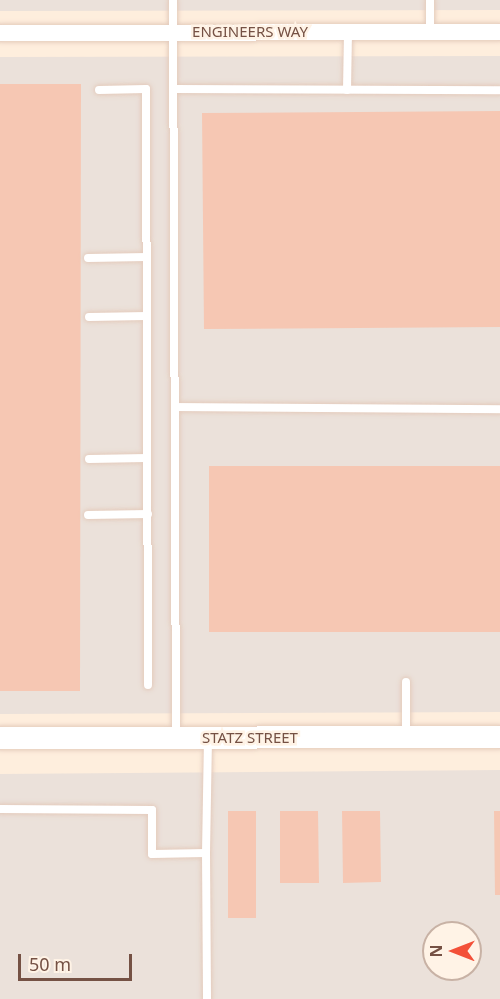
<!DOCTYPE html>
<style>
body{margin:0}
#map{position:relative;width:500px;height:999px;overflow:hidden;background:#feeedd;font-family:"Noto Sans",sans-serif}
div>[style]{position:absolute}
.industrial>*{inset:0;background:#ebe1da}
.building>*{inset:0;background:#f6c7b3}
.roads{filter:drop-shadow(0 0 2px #e4cbbc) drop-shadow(0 0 2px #e4cbbc)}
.lane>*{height:8px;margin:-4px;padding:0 4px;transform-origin:4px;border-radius:4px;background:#fff}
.street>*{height:16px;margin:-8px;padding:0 8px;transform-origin:8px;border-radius:8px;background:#fff}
.secondary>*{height:22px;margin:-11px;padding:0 11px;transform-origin:11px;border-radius:11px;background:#fff}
span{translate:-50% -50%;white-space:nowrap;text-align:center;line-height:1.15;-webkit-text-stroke:5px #fff3e6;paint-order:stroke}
.street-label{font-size:15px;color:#755144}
.north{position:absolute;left:422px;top:921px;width:60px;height:60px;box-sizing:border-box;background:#fff3e6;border:2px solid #c8b2a5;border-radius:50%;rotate:270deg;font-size:16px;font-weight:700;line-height:24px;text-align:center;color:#755144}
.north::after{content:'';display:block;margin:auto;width:21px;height:27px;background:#f35038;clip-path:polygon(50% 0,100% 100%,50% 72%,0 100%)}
.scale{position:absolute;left:18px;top:954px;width:114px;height:27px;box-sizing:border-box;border:3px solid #755144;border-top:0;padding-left:8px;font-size:18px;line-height:21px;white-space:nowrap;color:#755144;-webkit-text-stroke:4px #fff3e6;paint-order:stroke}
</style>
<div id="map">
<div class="industrial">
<i style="clip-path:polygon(0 0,500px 0,500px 10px,0 11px)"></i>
<i style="clip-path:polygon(500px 56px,500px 712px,0 714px,0 57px)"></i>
<i style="clip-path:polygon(evenodd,500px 770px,500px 999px,0 999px,0 774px,500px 770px,434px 933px,470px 933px,470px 969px,434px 969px,434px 933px)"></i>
</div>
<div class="building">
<i style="clip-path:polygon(0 84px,81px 84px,80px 691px,0 691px)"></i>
<i style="clip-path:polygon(500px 111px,500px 327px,204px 329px,202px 113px)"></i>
<i style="clip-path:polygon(209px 466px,500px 466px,500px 632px,209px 632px)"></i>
<i style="clip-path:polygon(228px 811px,256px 811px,256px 918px,228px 918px)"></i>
<i style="clip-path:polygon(280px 811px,318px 811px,319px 883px,280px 883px)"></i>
<i style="clip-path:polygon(342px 811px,380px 811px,381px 882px,343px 883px)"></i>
<i style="clip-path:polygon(494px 811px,500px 811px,500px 895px,495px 895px)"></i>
</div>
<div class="roads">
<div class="lane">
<i style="left:173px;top:0;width:738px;rotate:89.77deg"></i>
<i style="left:430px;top:0;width:32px;rotate:90deg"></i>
<i style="left:174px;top:89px;width:326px;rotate:0.2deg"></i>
<i style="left:99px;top:90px;width:47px;rotate:-1.2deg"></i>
<i style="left:146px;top:89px;width:596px;rotate:89.81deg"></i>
<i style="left:347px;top:90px;width:58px;rotate:-89deg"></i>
<i style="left:88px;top:258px;width:59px;rotate:-1deg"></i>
<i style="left:89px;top:317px;width:58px;rotate:-1deg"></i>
<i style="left:175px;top:407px;width:325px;rotate:0.4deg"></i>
<i style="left:89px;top:459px;width:58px;rotate:-1deg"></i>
<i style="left:88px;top:515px;width:60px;rotate:-1deg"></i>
<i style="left:406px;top:682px;width:55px;rotate:90deg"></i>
<i style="left:0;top:809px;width:152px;rotate:0.4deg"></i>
<i style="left:152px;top:810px;width:44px;rotate:90deg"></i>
<i style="left:152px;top:854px;width:54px;rotate:-1.1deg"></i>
<i style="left:206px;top:853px;width:115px;rotate:-89deg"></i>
<i style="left:206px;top:853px;width:146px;rotate:89.6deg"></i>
</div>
<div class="street">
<i style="left:0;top:33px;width:500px;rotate:-0.11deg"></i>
</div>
<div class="secondary">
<i style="left:0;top:738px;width:500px;rotate:-0.11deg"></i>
</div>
</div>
<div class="street-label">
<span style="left:250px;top:32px">ENGINEERS WAY</span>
<span style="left:250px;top:738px">STATZ STREET</span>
</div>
<div class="north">N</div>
<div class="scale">50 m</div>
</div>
